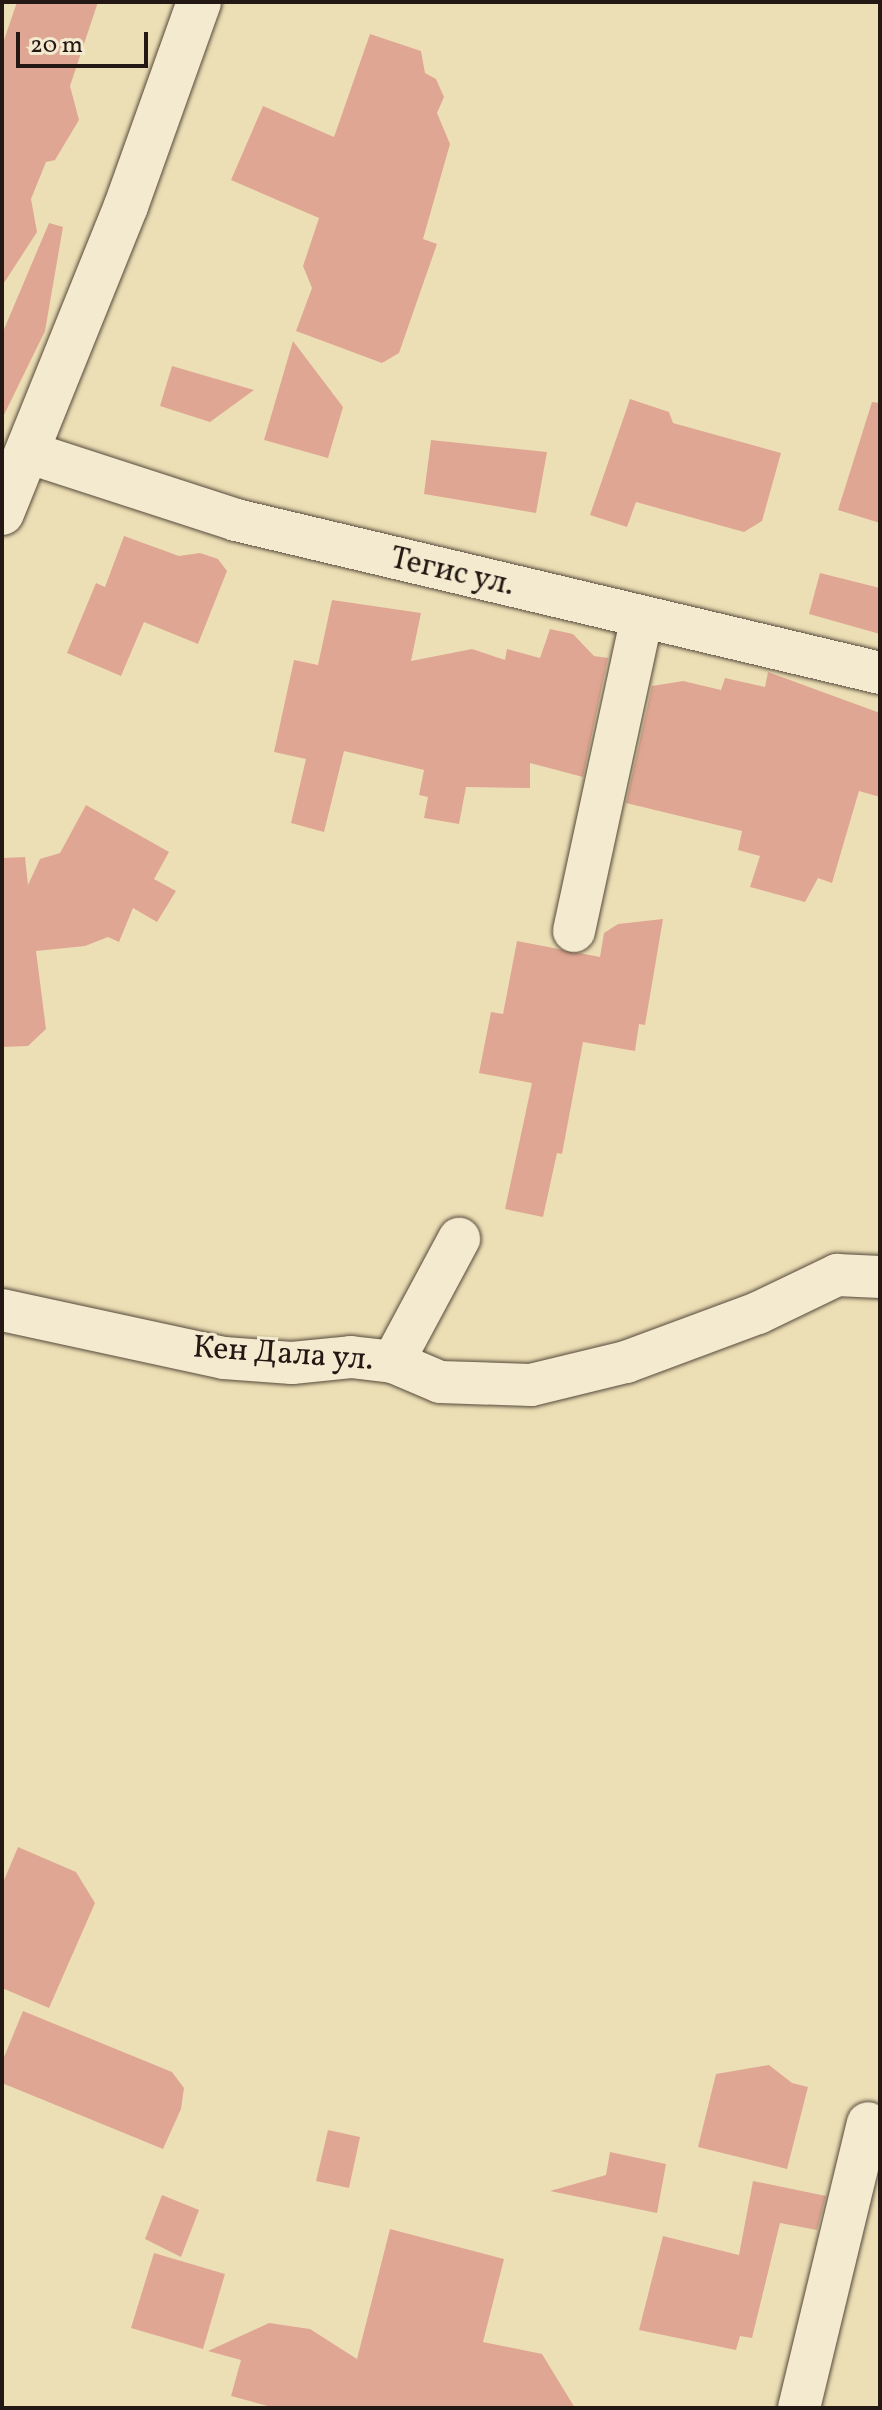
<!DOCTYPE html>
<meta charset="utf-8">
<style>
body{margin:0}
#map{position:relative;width:882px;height:2410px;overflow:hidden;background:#eddfb5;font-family:Vollkorn,serif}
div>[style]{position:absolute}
.building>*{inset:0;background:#dfa793}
.roads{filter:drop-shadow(0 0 2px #564a3c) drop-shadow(0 0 2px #564a3c)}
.street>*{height:42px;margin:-21px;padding:0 21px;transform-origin:21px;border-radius:21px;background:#f3eacf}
.secondary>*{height:44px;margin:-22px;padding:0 22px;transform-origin:22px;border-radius:22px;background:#f3eacf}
span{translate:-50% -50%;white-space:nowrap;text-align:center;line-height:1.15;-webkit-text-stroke:6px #f3eacf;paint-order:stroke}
.street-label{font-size:32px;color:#241814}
.frame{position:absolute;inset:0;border:4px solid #241814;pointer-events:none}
.scale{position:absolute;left:16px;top:32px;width:132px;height:36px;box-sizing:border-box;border:4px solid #241814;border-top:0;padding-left:10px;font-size:24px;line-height:28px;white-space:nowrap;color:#241814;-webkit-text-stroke:6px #f3eacf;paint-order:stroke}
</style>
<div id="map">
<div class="building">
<i style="clip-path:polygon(17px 2px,98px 2px,70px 86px,79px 120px,55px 160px,46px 162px,31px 199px,37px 232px,2px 286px,2px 46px)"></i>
<i style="clip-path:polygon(370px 34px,421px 51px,425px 73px,436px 79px,444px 97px,437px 113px,450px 144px,423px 239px,437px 244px,399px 353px,382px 363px,296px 331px,312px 288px,303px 266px,319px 218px,231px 180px,263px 106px,334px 137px)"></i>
<i style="clip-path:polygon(49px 223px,63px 227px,45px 331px,2px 419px,2px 334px)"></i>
<i style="clip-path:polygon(293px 341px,343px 407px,328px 458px,264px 440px)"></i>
<i style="clip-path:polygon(172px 366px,254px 390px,210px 422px,160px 406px)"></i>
<i style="clip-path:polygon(630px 399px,669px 412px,673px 423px,781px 453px,762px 521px,744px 532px,636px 502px,627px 527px,590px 515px)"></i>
<i style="clip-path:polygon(872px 402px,880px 403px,880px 523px,838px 510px)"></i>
<i style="clip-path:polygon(431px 440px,547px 452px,536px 513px,424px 494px)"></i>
<i style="clip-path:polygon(124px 536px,179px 556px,200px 553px,218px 559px,227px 571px,198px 644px,144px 622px,121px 676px,67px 653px,96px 583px,105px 587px)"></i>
<i style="clip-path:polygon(820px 573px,880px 588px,880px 634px,809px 614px)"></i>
<i style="clip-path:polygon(332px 600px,421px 613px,411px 661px,472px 649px,505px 660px,507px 649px,540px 658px,550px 629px,573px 634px,594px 656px,608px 658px,583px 777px,530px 763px,530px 788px,466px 787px,459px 824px,424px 818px,428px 797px,419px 795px,424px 770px,344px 751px,324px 832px,291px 823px,306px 759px,274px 752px,294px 660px,318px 665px)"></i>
<i style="clip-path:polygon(768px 672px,880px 713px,880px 797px,859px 791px,832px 883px,818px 878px,805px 902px,750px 887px,760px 856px,738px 850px,742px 831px,626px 803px,652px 686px,683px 681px,721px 690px,725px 678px,765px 687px)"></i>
<i style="clip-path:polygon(86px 805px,169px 852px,154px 879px,176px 891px,157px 922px,133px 908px,119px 942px,108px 937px,85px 946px,36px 951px,46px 1029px,28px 1046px,2px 1047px,2px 858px,25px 857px,28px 885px,40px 859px,60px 853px)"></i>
<i style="clip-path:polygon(663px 919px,645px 1025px,639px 1024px,635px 1051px,583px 1042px,562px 1154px,557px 1153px,543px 1217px,505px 1209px,532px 1083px,479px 1073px,491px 1012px,503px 1014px,517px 941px,600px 957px,604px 933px,618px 924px)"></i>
<i style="clip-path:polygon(18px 1847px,76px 1872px,95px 1903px,49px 2008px,2px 1988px,2px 1885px)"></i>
<i style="clip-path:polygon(23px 2011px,172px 2072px,184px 2088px,181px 2109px,163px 2149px,2px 2083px,2px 2062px)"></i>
<i style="clip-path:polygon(769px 2065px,792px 2083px,808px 2087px,787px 2169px,698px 2147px,716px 2074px)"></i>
<i style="clip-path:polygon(328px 2130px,360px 2137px,349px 2188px,316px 2181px)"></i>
<i style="clip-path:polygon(610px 2152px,666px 2164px,657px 2213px,550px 2191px,606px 2175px)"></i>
<i style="clip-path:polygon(753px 2181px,826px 2196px,817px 2230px,780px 2223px,752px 2338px,740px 2336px,736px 2350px,639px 2330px,663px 2236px,739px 2255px)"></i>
<i style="clip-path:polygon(162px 2195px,199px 2210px,181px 2257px,145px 2239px)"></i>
<i style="clip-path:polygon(390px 2229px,504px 2259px,483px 2342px,542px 2354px,575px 2408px,275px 2408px,231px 2396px,241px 2360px,208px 2351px,269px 2323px,310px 2329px,357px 2359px)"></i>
<i style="clip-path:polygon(154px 2253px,225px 2274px,203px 2349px,131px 2328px)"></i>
</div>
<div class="roads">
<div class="street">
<i style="left:30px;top:453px;width:217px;rotate:18deg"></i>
<i style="left:236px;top:520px;width:662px;rotate:13.36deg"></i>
<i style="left:574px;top:931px;width:321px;rotate:-77.8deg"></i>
<i style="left:2px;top:1310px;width:227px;rotate:12.2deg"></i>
<i style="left:224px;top:1358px;width:68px;rotate:4.2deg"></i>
<i style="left:292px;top:1363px;width:59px;rotate:-5.8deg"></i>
<i style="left:351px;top:1357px;width:42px;rotate:6.8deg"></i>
<i style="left:393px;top:1362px;width:51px;rotate:23.1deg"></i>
<i style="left:440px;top:1382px;width:91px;rotate:1.9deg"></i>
<i style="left:531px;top:1385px;width:98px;rotate:-13.6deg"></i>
<i style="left:626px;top:1362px;width:141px;rotate:-20.4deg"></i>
<i style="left:758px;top:1313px;width:88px;rotate:-25.7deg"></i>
<i style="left:837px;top:1275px;width:43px;rotate:2.7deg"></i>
<i style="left:393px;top:1362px;width:140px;rotate:-61.8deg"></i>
<i style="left:799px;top:2408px;width:293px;rotate:-76.4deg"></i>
</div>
<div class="secondary">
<i style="left:2px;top:513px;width:331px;rotate:-68deg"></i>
<i style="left:126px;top:206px;width:217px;rotate:-70.3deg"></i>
</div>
</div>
<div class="street-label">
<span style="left:452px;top:573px;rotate:13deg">Тегис ул.</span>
<span style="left:283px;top:1355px;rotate:4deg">Кен Дала ул.</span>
</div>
<div class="frame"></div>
<div class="scale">20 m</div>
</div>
